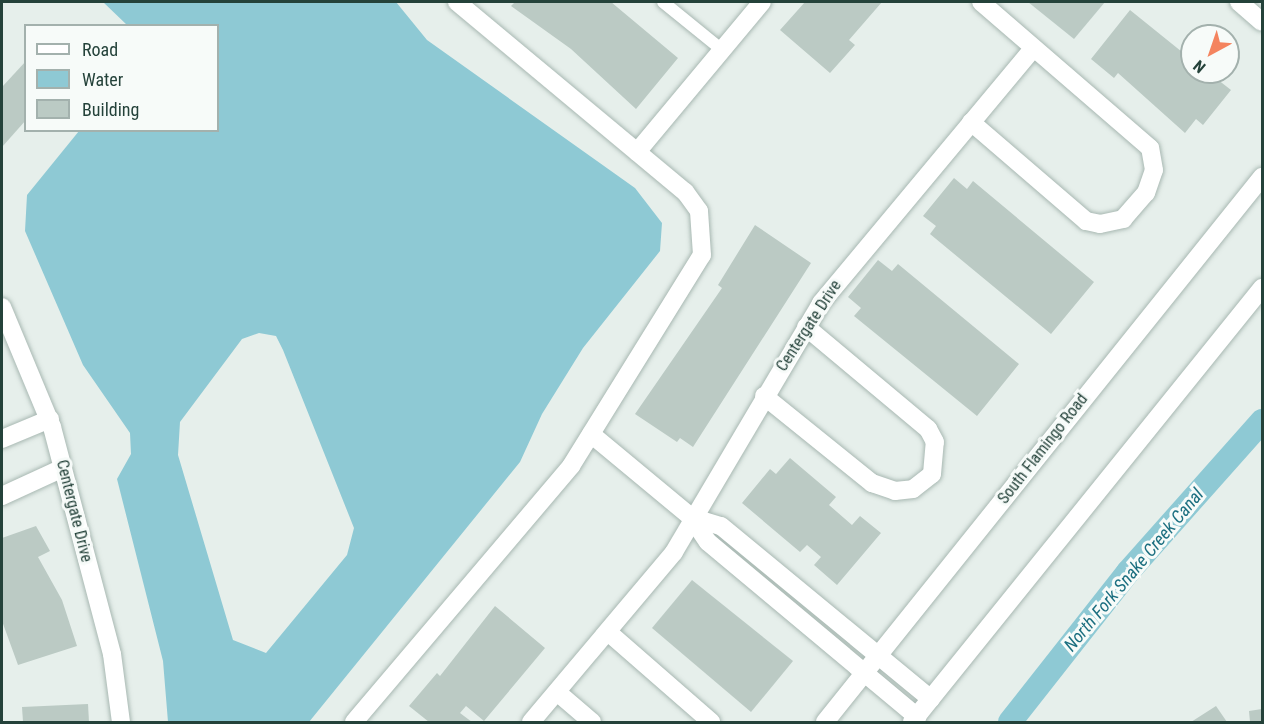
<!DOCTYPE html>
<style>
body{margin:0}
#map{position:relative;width:1264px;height:724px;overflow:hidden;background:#e6efeb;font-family:"Roboto Condensed",sans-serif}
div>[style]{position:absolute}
.water>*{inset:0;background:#8ec9d4}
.canal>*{height:24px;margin:-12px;padding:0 12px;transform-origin:12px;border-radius:12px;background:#8ec9d4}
.building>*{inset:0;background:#bbcac4}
.roads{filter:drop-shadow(0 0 2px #a8b8b2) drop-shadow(0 0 2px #a8b8b2)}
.lane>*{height:12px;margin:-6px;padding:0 6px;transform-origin:6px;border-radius:6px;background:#fff}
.street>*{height:18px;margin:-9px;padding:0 9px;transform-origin:9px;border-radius:9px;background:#fff}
.secondary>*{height:18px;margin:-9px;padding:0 9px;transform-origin:9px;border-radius:9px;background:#fff}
span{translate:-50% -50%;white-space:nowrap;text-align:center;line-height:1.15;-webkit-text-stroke:6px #f7fbf9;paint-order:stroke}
.street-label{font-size:16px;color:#24423a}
.water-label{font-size:18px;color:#1c6f80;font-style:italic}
.frame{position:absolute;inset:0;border:3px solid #24423a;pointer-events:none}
.legend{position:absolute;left:24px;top:24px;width:195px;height:108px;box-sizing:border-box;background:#f7fbf9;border:2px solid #a3b1ad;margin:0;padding:8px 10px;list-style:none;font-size:18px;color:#24423a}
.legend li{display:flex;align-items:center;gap:12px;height:30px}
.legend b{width:30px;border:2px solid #a3b1ad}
.north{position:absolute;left:1180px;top:24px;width:60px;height:60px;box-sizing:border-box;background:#f7fbf9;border:2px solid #a3b1ad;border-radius:50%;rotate:220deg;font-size:16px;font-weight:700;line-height:24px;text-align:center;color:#24423a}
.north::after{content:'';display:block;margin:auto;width:21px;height:27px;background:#f4845f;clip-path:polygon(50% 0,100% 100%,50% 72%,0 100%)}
</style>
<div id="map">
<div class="water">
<i style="clip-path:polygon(evenodd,103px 2px,396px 2px,427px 40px,635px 188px,662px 223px,660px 251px,583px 348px,542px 414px,520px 462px,309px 722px,168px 722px,163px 661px,117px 479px,131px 454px,130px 433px,83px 365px,25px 231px,27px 195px,79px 131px,218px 130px,218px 26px,127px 25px,103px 2px,259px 333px,276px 336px,283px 350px,354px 528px,347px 555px,266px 653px,233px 640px,178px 455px,180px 422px,242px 339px,259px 333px)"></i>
</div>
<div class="canal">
<i style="left:1010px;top:722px;width:191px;rotate:-51.8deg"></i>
<i style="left:1128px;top:572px;width:202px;rotate:-48.4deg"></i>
</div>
<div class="building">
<i style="clip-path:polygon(515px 2px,611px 2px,678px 58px,636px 109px,571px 49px,511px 6px)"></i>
<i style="clip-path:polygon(805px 2px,882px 2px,849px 40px,855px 45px,830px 73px,780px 30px)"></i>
<i style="clip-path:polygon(1028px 2px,1105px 2px,1074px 39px)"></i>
<i style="clip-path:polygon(1130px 10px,1192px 60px,1192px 72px,1208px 72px,1231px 90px,1203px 125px,1196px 119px,1185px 133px,1118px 73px,1114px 78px,1091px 59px)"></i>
<i style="clip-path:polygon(26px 61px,26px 120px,2px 147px,2px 87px)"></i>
<i style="clip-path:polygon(954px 178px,967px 189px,973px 181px,1094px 282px,1051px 334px,930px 234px,936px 226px,923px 216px)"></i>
<i style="clip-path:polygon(755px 225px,811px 263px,693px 447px,680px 438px,677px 442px,635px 414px,722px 288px,718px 285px)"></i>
<i style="clip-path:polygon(878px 260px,892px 271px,898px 264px,1019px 364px,977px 416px,854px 316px,861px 308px,848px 297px)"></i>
<i style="clip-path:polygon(790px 458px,836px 497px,829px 505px,852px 525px,860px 516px,881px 533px,837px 585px,814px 565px,821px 557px,807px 545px,800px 552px,742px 503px,770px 469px,776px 474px)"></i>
<i style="clip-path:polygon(36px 526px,50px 551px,38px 557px,62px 600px,77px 646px,18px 665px,2px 621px,2px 538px)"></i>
<i style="clip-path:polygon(692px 580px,793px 661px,751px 712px,652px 628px)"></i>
<i style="clip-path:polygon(495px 606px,545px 648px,484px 721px,466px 706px,460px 713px,472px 722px,429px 722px,409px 706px,437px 673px,440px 676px)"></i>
<i style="clip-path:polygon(88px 704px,89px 722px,23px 722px,22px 707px)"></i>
<i style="clip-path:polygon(1216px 706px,1227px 722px,1191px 722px)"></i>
<i style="clip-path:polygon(1262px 709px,1262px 722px,1250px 722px,1249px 711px)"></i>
</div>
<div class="roads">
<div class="lane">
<i style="left:663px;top:2px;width:76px;rotate:39.1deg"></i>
</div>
<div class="street">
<i style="left:971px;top:122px;width:152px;rotate:40.7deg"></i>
<i style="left:1086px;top:221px;width:14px;rotate:12deg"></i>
<i style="left:1100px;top:224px;width:24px;rotate:-12deg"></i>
<i style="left:1123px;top:219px;width:35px;rotate:-49deg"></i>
<i style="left:1146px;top:193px;width:24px;rotate:-71deg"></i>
<i style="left:1154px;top:170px;width:22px;rotate:-100deg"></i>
<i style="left:1150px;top:148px;width:223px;rotate:-139.2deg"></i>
<i style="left:637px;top:152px;width:195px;rotate:-50.2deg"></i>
<i style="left:2px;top:307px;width:130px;rotate:67.4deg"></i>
<i style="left:52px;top:427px;width:235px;rotate:75.2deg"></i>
<i style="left:112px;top:654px;width:69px;rotate:82.5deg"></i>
<i style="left:764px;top:396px;width:139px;rotate:38.9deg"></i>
<i style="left:872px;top:483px;width:24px;rotate:19deg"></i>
<i style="left:895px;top:491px;width:18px;rotate:-6deg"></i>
<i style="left:913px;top:489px;width:24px;rotate:-38deg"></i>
<i style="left:932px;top:474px;width:32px;rotate:-85deg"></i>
<i style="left:935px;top:442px;width:15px;rotate:-118deg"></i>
<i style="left:928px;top:429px;width:159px;rotate:-140.1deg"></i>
<i style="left:591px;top:434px;width:130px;rotate:39.7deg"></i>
<i style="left:691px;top:517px;width:30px;rotate:56deg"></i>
<i style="left:708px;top:542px;width:273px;rotate:39.9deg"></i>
<i style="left:2px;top:439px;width:52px;rotate:-22.6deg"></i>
<i style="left:2px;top:496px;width:67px;rotate:-24.7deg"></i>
<i style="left:691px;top:517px;width:31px;rotate:17deg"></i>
<i style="left:721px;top:526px;width:272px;rotate:39.5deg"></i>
<i style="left:608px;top:632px;width:137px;rotate:41.1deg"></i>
<i style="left:557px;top:692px;width:46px;rotate:40.6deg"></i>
<i style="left:354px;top:722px;width:336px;rotate:-49.7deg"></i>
<i style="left:571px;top:466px;width:248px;rotate:-58.2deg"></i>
<i style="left:702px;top:255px;width:44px;rotate:-93.9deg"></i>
<i style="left:699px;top:211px;width:24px;rotate:-126deg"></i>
<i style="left:685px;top:192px;width:297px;rotate:-140.2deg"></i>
<i style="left:531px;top:722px;width:222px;rotate:-49.9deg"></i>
<i style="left:674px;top:552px;width:289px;rotate:-59.4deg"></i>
<i style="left:821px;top:303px;width:331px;rotate:-50.2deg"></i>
</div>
<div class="secondary">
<i style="left:1239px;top:2px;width:30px;rotate:41deg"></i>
<i style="left:825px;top:722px;width:699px;rotate:-51.28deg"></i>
<i style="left:912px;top:722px;width:558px;rotate:-51.12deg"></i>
</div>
</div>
<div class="street-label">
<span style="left:809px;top:326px;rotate:-57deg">Centergate Drive</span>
<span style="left:1043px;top:449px;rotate:-52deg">South Flamingo Road</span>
<span style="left:74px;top:511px;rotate:76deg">Centergate Drive</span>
</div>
<div class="water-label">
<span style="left:1134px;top:570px;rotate:-50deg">North Fork Snake Creek Canal</span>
</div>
<div class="frame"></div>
<ul class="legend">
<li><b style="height:8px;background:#fff"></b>Road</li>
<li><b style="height:16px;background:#8ec9d4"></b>Water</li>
<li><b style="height:16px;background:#bbcac4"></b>Building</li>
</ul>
<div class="north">N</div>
</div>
